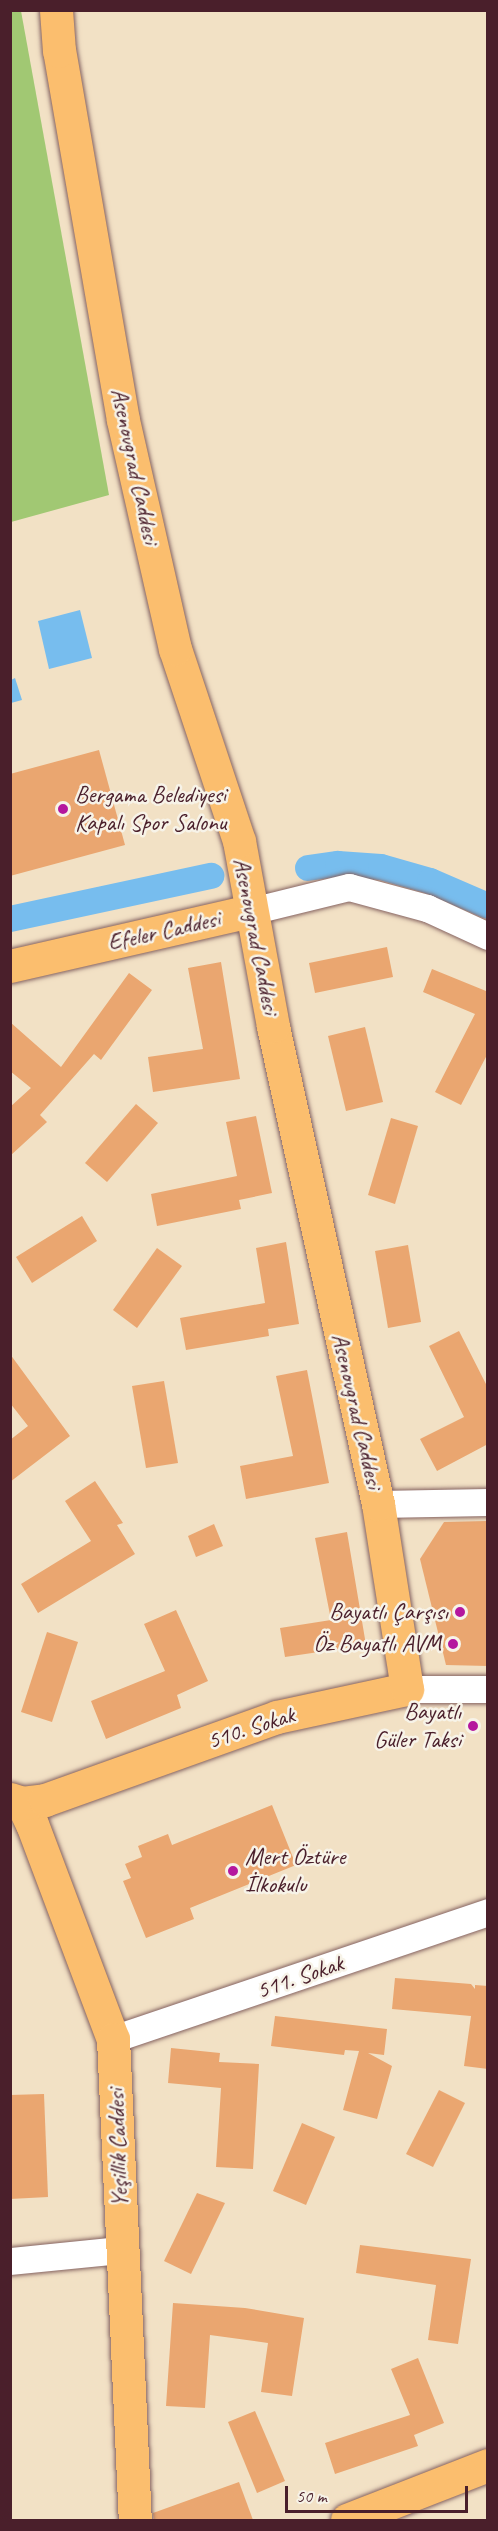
<!DOCTYPE html>
<meta charset="utf-8">
<style>
body{margin:0}
#map{position:relative;width:498px;height:2531px;overflow:hidden;background:#f2e1c5;font-family:Caveat,sans-serif}
div>[style]{position:absolute}
.green>*{inset:0;background:#a1c873}
.water>*{inset:0;background:#77bdee}
.canal>*{height:26px;margin:-13px;padding:0 13px;transform-origin:13px;border-radius:13px;background:#77bdee}
.building>*{inset:0;background:#eaa670}
.roads{filter:drop-shadow(0 0 2px #856361) drop-shadow(0 0 2px #856361)}
.minor>*{height:27px;margin:-13.5px;padding:0 13.5px;transform-origin:13.5px;border-radius:13.5px;background:#fff}
.major>*{height:33px;margin:-16.5px;padding:0 16.5px;transform-origin:16.5px;border-radius:16.5px;background:#fbbe6e}
.dots>*{width:16px;height:16px;translate:-50% -50%;box-sizing:border-box;border:3px solid #f7f3e8;border-radius:50%}
span{translate:-50% -50%;white-space:nowrap;text-align:center;line-height:1.15;-webkit-text-stroke:5px #f7f3e8;paint-order:stroke}
.street-label{font-size:24px;color:#4a1f2b}
.poi-label{font-size:24px;color:#4a1f2b}
.left{translate:0 -50%;text-align:left}
.right{translate:-100% -50%;text-align:right}
.frame{position:absolute;inset:0;border:12px solid #4a1f2b;pointer-events:none}
.scale{position:absolute;left:285px;top:2486px;width:183px;height:27px;box-sizing:border-box;border:3px solid #4a1f2b;border-top:0;padding-left:8px;font-size:18px;line-height:21px;white-space:nowrap;color:#4a1f2b;-webkit-text-stroke:4px #f7f3e8;paint-order:stroke}
</style>
<div id="map">
<div class="green">
<i style="clip-path:polygon(21px 11px,109px 495px,11px 522px,10px 11px)"></i>
</div>
<div class="water">
<i style="clip-path:polygon(80px 610px,92px 658px,49px 669px,38px 621px)"></i>
<i style="clip-path:polygon(15px 678px,22px 700px,11px 703px,11px 680px)"></i>
</div>
<div class="canal">
<i style="left:308px;top:868px;width:30px;rotate:-8deg"></i>
<i style="left:338px;top:864px;width:43px;rotate:4deg"></i>
<i style="left:381px;top:867px;width:51px;rotate:15.9deg"></i>
<i style="left:430px;top:881px;width:63px;rotate:23.3deg"></i>
<i style="left:10px;top:919px;width:206px;rotate:-12.1deg"></i>
</div>
<div class="building">
<i style="clip-path:polygon(99px 750px,125px 845px,10px 876px,10px 774px)"></i>
<i style="clip-path:polygon(387px 947px,393px 977px,315px 993px,309px 963px)"></i>
<i style="clip-path:polygon(221px 962px,240px 1079px,153px 1092px,148px 1057px,203px 1049px,188px 968px)"></i>
<i style="clip-path:polygon(432px 969px,486px 991px,488px 988px,488px 1053px,461px 1105px,435px 1092px,475px 1014px,423px 992px)"></i>
<i style="clip-path:polygon(129px 973px,152px 990px,101px 1060px,94px 1054px,40px 1115px,47px 1122px,10px 1156px,10px 1107px,31px 1088px,10px 1071px,10px 1022px,61px 1067px)"></i>
<i style="clip-path:polygon(365px 1027px,383px 1102px,346px 1111px,328px 1036px)"></i>
<i style="clip-path:polygon(136px 1104px,158px 1123px,107px 1182px,85px 1163px)"></i>
<i style="clip-path:polygon(256px 1116px,272px 1193px,239px 1200px,241px 1209px,157px 1226px,151px 1194px,237px 1176px,226px 1122px)"></i>
<i style="clip-path:polygon(391px 1118px,418px 1126px,395px 1204px,368px 1195px)"></i>
<i style="clip-path:polygon(82px 1216px,97px 1241px,32px 1283px,16px 1257px)"></i>
<i style="clip-path:polygon(286px 1242px,299px 1324px,268px 1329px,269px 1336px,186px 1350px,180px 1318px,265px 1303px,256px 1248px)"></i>
<i style="clip-path:polygon(408px 1245px,421px 1322px,388px 1328px,375px 1251px)"></i>
<i style="clip-path:polygon(157px 1248px,182px 1266px,137px 1328px,113px 1310px)"></i>
<i style="clip-path:polygon(459px 1331px,488px 1388px,488px 1444px,437px 1471px,420px 1439px,464px 1417px,429px 1346px)"></i>
<i style="clip-path:polygon(10px 1354px,70px 1436px,10px 1482px,10px 1440px,28px 1426px,10px 1403px)"></i>
<i style="clip-path:polygon(307px 1370px,329px 1483px,246px 1499px,240px 1466px,293px 1456px,276px 1376px)"></i>
<i style="clip-path:polygon(164px 1381px,178px 1463px,146px 1468px,132px 1386px)"></i>
<i style="clip-path:polygon(95px 1481px,123px 1523px,117px 1525px,135px 1554px,38px 1613px,21px 1584px,91px 1541px,65px 1501px)"></i>
<i style="clip-path:polygon(488px 1521px,488px 1666px,446px 1665px,420px 1559px,444px 1522px)"></i>
<i style="clip-path:polygon(214px 1524px,223px 1546px,196px 1557px,188px 1536px)"></i>
<i style="clip-path:polygon(347px 1532px,366px 1645px,285px 1657px,280px 1628px,331px 1620px,315px 1538px)"></i>
<i style="clip-path:polygon(176px 1610px,208px 1681px,177px 1695px,181px 1708px,106px 1739px,91px 1701px,165px 1671px,144px 1624px)"></i>
<i style="clip-path:polygon(47px 1632px,78px 1642px,52px 1722px,21px 1712px)"></i>
<i style="clip-path:polygon(272px 1805px,296px 1865px,190px 1908px,194px 1919px,146px 1938px,123px 1881px,131px 1878px,125px 1864px,142px 1857px,138px 1846px,168px 1834px,172px 1845px)"></i>
<i style="clip-path:polygon(395px 1978px,471px 1984px,475px 1989px,475px 1985px,488px 1986px,488px 2069px,464px 2066px,471px 2016px,392px 2009px)"></i>
<i style="clip-path:polygon(275px 2016px,387px 2029px,384px 2055px,368px 2053px,392px 2066px,377px 2119px,343px 2110px,359px 2051px,345px 2050px,344px 2055px,271px 2046px)"></i>
<i style="clip-path:polygon(171px 2048px,220px 2053px,219px 2062px,259px 2064px,253px 2169px,216px 2167px,221px 2088px,168px 2083px)"></i>
<i style="clip-path:polygon(439px 2090px,465px 2103px,433px 2167px,406px 2154px)"></i>
<i style="clip-path:polygon(44px 2094px,48px 2197px,10px 2199px,10px 2095px)"></i>
<i style="clip-path:polygon(302px 2123px,335px 2137px,306px 2205px,273px 2191px)"></i>
<i style="clip-path:polygon(197px 2193px,225px 2203px,191px 2274px,164px 2261px)"></i>
<i style="clip-path:polygon(360px 2245px,471px 2259px,458px 2344px,428px 2340px,436px 2285px,356px 2273px)"></i>
<i style="clip-path:polygon(173px 2303px,245px 2308px,304px 2318px,292px 2396px,261px 2392px,268px 2343px,210px 2335px,205px 2408px,166px 2406px)"></i>
<i style="clip-path:polygon(418px 2358px,444px 2423px,414px 2435px,418px 2446px,335px 2474px,325px 2443px,410px 2415px,391px 2369px)"></i>
<i style="clip-path:polygon(255px 2411px,285px 2481px,257px 2493px,228px 2422px)"></i>
<i style="clip-path:polygon(239px 2482px,253px 2520px,154px 2520px,153px 2513px)"></i>
</div>
<div class="roads">
<div class="minor">
<i style="left:251px;top:911px;width:101px;rotate:-13.8deg"></i>
<i style="left:349px;top:887px;width:81px;rotate:15.1deg"></i>
<i style="left:427px;top:908px;width:67px;rotate:24.7deg"></i>
<i style="left:378px;top:1504px;width:110px;rotate:-1deg"></i>
<i style="left:407px;top:1689px;width:81px"></i>
<i style="left:113px;top:2039px;width:396px;rotate:-18.7deg"></i>
<i style="left:10px;top:2261px;width:112px;rotate:-5.7deg"></i>
</div>
<div class="major">
<i style="left:10px;top:966px;width:247px;rotate:-12.9deg"></i>
<i style="left:10px;top:1799px;width:13px;rotate:18deg"></i>
<i style="left:22px;top:1803px;width:23px;rotate:65deg"></i>
<i style="left:32px;top:1824px;width:230px;rotate:69.4deg"></i>
<i style="left:113px;top:2039px;width:482px;rotate:87.4deg"></i>
<i style="left:22px;top:1803px;width:23px;rotate:-7deg"></i>
<i style="left:45px;top:1800px;width:246px;rotate:-19.7deg"></i>
<i style="left:277px;top:1717px;width:133px;rotate:-12.2deg"></i>
<i style="left:407px;top:1689px;width:187px;rotate:-98.9deg"></i>
<i style="left:378px;top:1504px;width:489px;rotate:-102.4deg"></i>
<i style="left:273px;top:1026px;width:188px;rotate:-100.4deg"></i>
<i style="left:239px;top:841px;width:202px;rotate:-108.4deg"></i>
<i style="left:175px;top:649px;width:235px;rotate:-102.8deg"></i>
<i style="left:123px;top:420px;width:375px;rotate:-99.8deg"></i>
<i style="left:59px;top:51px;width:41px;rotate:-94.2deg"></i>
<i style="left:347px;top:2520px;width:151px;rotate:-21.3deg"></i>
</div>
</div>
<div class="dots">
<i style="left:63px;top:809px;background:#b5179e"></i>
<i style="left:460px;top:1612px;background:#b5179e"></i>
<i style="left:453px;top:1644px;background:#b5179e"></i>
<i style="left:473px;top:1726px;background:#b5179e"></i>
<i style="left:233px;top:1871px;background:#b5179e"></i>
</div>
<div class="street-label">
<span style="left:135px;top:466px;rotate:78deg">Asenovgrad Caddesi</span>
<span style="left:164px;top:931px;rotate:-13deg">Efeler Caddesi</span>
<span style="left:256px;top:936px;rotate:79deg">Asenovgrad Caddesi</span>
<span style="left:357px;top:1411px;rotate:77deg">Asenovgrad Caddesi</span>
<span style="left:251px;top:1728px;rotate:-18deg">510. Sokak</span>
<span style="left:300px;top:1977px;rotate:-19deg">511. Sokak</span>
<span style="left:118px;top:2148px;rotate:-92deg">Yeşillik Caddesi</span>
</div>
<div class="poi-label">
<span class="left" style="left:75px;top:809px">Bergama Belediyesi<br>Kapalı Spor Salonu</span>
<span class="right" style="left:448px;top:1612px">Bayatlı Çarşısı</span>
<span class="right" style="left:441px;top:1644px">Öz Bayatlı AVM</span>
<span class="right" style="left:461px;top:1726px">Bayatlı<br>Güler Taksi</span>
<span class="left" style="left:245px;top:1871px">Mert Öztüre<br>İlkokulu</span>
</div>
<div class="frame"></div>
<div class="scale">50 m</div>
</div>
